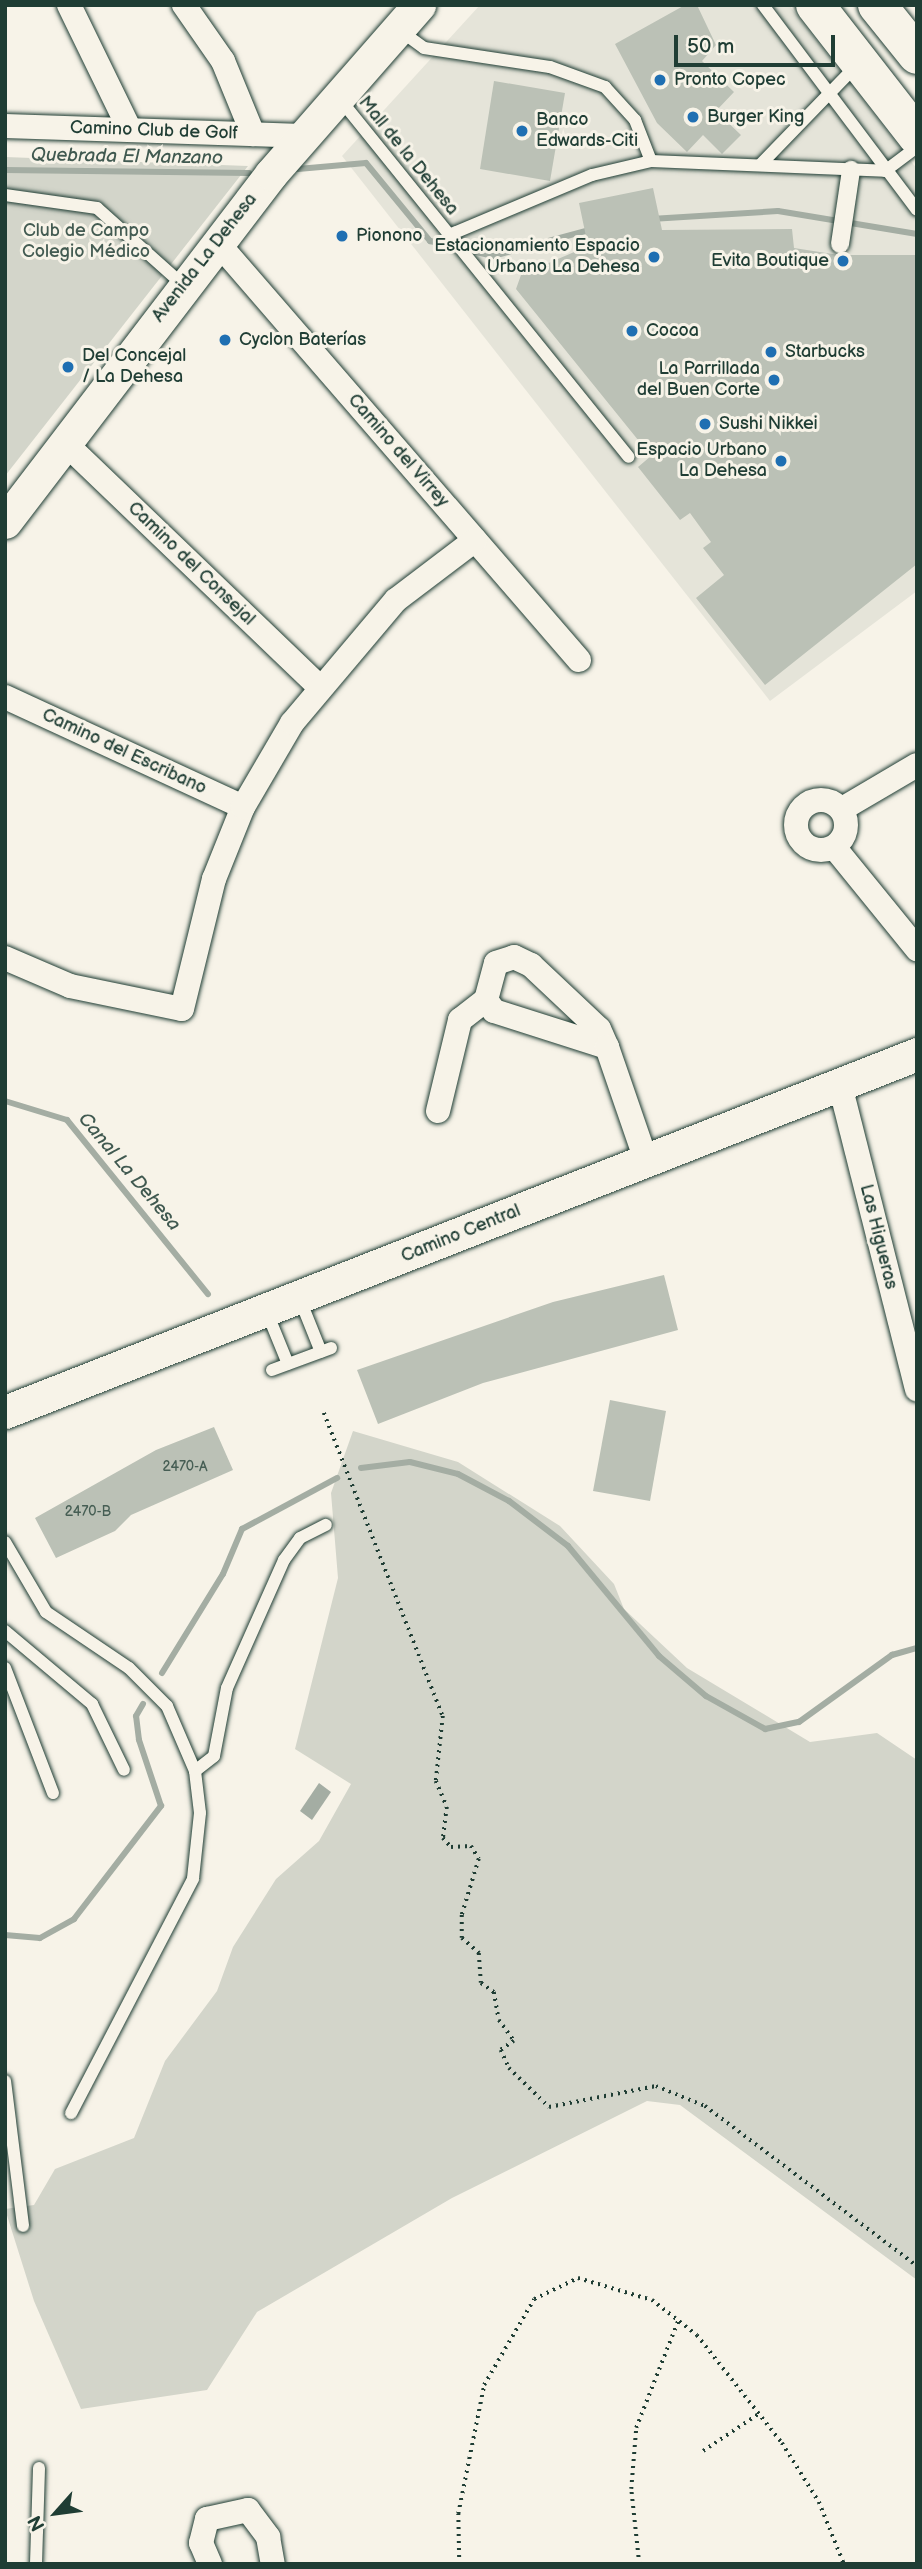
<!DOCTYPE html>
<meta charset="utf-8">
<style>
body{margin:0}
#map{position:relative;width:922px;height:2569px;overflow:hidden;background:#f7f3e8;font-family:"Balsamiq Sans",sans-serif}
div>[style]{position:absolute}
.built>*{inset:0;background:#e5e4d9}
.green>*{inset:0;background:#d3d5ca}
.water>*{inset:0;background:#a4ada3}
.stream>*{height:6px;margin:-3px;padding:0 3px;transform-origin:3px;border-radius:3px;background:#a4ada3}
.building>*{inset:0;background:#bbc1b6}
.path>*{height:3.5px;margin-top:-1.75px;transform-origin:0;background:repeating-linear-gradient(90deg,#1f3d34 0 2px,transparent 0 7px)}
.roads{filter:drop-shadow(0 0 2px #1f3d34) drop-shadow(0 0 2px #1f3d34)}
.service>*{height:12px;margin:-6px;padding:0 6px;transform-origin:6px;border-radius:6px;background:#f7f3e8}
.pedestrian>*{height:18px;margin:-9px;padding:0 9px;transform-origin:9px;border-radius:9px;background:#f7f3e8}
.minor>*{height:24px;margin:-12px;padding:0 12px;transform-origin:12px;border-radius:12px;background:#f7f3e8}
.minor>.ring{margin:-12px;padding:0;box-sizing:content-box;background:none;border:24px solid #f7f3e8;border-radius:50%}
.secondary>*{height:33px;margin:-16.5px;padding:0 16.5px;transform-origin:16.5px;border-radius:16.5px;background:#f7f3e8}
.primary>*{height:38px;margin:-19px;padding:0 19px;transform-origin:19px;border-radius:19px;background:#f7f3e8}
.dots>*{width:19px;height:19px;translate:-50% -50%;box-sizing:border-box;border:4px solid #f7f3e8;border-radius:50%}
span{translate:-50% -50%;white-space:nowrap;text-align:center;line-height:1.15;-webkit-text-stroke:6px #f7f3e8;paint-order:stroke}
.number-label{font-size:14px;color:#465e54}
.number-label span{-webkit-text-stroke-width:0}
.poi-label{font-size:18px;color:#1f3d34}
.left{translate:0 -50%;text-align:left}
.right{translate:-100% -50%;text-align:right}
.street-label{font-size:18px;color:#1f3d34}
.park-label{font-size:18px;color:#435b52}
.water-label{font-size:19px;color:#405950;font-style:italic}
.frame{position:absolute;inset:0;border:7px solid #1f3d34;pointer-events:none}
.north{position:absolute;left:21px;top:2478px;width:70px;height:70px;-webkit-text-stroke:5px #f7f3e8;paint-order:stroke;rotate:242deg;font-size:19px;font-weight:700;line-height:28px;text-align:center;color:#1f3d34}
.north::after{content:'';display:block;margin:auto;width:24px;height:32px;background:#1f3d34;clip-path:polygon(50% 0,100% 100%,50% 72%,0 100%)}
.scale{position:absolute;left:674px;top:35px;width:161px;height:32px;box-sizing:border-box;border:4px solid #1f3d34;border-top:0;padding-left:9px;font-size:21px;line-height:24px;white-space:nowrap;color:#1f3d34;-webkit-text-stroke:5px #f7f3e8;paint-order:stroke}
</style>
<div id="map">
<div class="built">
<i style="clip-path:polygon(480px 5px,789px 5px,917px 169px,917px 591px,770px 701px,342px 156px)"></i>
</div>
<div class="green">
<i style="clip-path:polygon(5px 157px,248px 166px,5px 476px)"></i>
<i style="clip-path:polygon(353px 1431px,458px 1462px,560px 1526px,614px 1584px,624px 1609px,687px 1668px,810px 1742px,877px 1733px,917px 1760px,917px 2280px,680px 2105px,647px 2101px,452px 2198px,257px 2312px,207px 2390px,81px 2409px,34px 2301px,5px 2209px,34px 2205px,55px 2169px,134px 2138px,165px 2061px,217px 1991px,233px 1947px,276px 1879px,319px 1841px,351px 1784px,295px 1749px,338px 1578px,331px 1493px)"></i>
</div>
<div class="water">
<i style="clip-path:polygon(319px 1783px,331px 1792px,312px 1820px,300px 1811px)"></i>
</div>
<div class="stream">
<i style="left:298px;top:169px;width:68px;rotate:-5deg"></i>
<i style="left:366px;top:163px;width:101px;rotate:50.6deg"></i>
<i style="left:430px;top:241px;width:65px;rotate:13.4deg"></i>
<i style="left:493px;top:256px;width:104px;rotate:-15.1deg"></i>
<i style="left:5px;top:170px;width:244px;rotate:0.7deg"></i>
<i style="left:651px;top:219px;width:127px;rotate:-3.6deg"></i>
<i style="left:778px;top:211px;width:141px;rotate:9.4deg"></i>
<i style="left:5px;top:1101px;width:65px;rotate:17deg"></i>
<i style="left:67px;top:1120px;width:224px;rotate:51deg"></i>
<i style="left:361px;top:1468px;width:49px;rotate:-7deg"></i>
<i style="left:410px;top:1462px;width:49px;rotate:14deg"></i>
<i style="left:458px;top:1474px;width:58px;rotate:27.9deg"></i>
<i style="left:509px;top:1501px;width:74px;rotate:37.3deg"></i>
<i style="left:568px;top:1546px;width:143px;rotate:50.4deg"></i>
<i style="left:659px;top:1656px;width:62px;rotate:40.4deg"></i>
<i style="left:706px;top:1696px;width:68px;rotate:29.2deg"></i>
<i style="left:765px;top:1729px;width:35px;rotate:-12deg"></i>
<i style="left:799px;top:1722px;width:115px;rotate:-35.8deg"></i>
<i style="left:892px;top:1655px;width:26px;rotate:-16deg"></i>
<i style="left:162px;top:1673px;width:116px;rotate:-58.4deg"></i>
<i style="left:223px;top:1574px;width:49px;rotate:-67.1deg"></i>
<i style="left:242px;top:1529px;width:108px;rotate:-28.2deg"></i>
<i style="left:5px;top:1935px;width:35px;rotate:5deg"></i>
<i style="left:40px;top:1938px;width:39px;rotate:-29deg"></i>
<i style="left:74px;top:1919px;width:143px;rotate:-52.4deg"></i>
<i style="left:161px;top:1806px;width:70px;rotate:-108.4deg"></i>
<i style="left:139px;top:1740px;width:24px;rotate:-97deg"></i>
<i style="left:136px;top:1716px;width:14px;rotate:-60deg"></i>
</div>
<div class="building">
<i style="clip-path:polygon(685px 5px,697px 5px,716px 45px,702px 61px,734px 92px,716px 111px,741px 135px,722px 154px,703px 135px,687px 152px,657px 123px,615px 44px)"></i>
<i style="clip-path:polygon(494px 81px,565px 93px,550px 181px,480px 169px)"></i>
<i style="clip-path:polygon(653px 188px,662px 230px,792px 229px,794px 248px,839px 255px,917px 255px,917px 564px,765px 685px,696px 598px,724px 575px,703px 548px,711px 542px,690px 513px,680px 520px,638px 467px,651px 456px,516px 289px,521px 275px,588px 246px,579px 203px)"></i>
<i style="clip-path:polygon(664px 1275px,678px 1330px,483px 1383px,378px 1424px,357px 1370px,553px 1302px)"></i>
<i style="clip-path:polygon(610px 1400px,666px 1411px,650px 1501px,593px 1491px)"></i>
<i style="clip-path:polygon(214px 1427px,233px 1470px,131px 1515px,115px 1531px,56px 1558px,35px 1518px,156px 1450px)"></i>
</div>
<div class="path">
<i style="left:324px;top:1413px;width:326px;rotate:68.6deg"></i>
<i style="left:443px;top:1716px;width:65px;rotate:96.1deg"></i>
<i style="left:436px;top:1781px;width:28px;rotate:67deg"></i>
<i style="left:447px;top:1807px;width:31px;rotate:97deg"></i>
<i style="left:443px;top:1838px;width:12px;rotate:48deg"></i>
<i style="left:451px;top:1847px;width:20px;rotate:-3deg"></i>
<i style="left:471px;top:1846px;width:15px;rotate:58deg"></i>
<i style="left:479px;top:1859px;width:59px;rotate:106.9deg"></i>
<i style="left:462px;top:1915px;width:23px;rotate:90deg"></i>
<i style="left:462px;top:1938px;width:23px;rotate:41deg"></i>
<i style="left:479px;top:1953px;width:30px;rotate:86deg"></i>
<i style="left:481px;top:1983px;width:16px;rotate:35deg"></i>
<i style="left:494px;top:1992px;width:28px;rotate:80deg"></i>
<i style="left:499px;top:2020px;width:26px;rotate:54deg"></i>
<i style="left:514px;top:2041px;width:16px;rotate:145deg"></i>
<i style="left:501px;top:2050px;width:20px;rotate:66deg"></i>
<i style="left:509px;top:2068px;width:56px;rotate:44.3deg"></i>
<i style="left:549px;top:2107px;width:109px;rotate:-11.1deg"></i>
<i style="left:656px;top:2086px;width:53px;rotate:22.2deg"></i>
<i style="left:705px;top:2106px;width:266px;rotate:37deg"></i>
<i style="left:703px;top:2451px;width:69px;rotate:-33.7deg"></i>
<i style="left:459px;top:2564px;width:50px;rotate:-91.1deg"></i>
<i style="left:458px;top:2514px;width:132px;rotate:-78.6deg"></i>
<i style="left:484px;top:2385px;width:99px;rotate:-59.8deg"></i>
<i style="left:534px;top:2299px;width:49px;rotate:-25.5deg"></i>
<i style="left:578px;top:2278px;width:77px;rotate:16.6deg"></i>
<i style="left:652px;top:2300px;width:57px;rotate:37.9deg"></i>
<i style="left:697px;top:2335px;width:137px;rotate:51.8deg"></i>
<i style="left:782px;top:2443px;width:70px;rotate:57.9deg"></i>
<i style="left:819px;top:2502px;width:67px;rotate:68deg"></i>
<i style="left:639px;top:2564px;width:75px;rotate:-96.1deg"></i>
<i style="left:631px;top:2489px;width:61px;rotate:-85.3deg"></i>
<i style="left:636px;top:2428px;width:118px;rotate:-68.6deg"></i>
</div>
<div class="roads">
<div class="service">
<i style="left:763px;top:5px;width:256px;rotate:53.1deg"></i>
<i style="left:398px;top:29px;width:32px;rotate:36deg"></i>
<i style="left:424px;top:48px;width:127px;rotate:8.6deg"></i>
<i style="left:550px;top:67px;width:59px;rotate:20deg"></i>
<i style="left:605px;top:87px;width:45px;rotate:47.7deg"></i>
<i style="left:635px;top:120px;width:44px;rotate:68.7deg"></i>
<i style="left:339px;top:98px;width:461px;rotate:51.1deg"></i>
<i style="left:761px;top:164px;width:139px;rotate:-45.9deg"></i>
<i style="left:5px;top:195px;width:93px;rotate:8deg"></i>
<i style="left:97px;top:208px;width:115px;rotate:41.8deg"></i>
<i style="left:449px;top:235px;width:155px;rotate:-22.8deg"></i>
<i style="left:592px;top:175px;width:61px;rotate:-13.3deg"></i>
<i style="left:651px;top:161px;width:234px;rotate:2.4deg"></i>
<i style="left:885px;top:171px;width:40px;rotate:-37deg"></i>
<i style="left:299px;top:1297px;width:59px;rotate:68.2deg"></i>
<i style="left:266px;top:1310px;width:58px;rotate:67.8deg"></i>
<i style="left:272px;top:1370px;width:63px;rotate:-20.4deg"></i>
<i style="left:5px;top:1542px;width:81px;rotate:59.6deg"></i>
<i style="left:46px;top:1612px;width:100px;rotate:34deg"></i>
<i style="left:129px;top:1668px;width:54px;rotate:45deg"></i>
<i style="left:167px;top:1706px;width:71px;rotate:66.7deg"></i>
<i style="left:195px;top:1771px;width:42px;rotate:83.2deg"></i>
<i style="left:200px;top:1813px;width:66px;rotate:96.1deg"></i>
<i style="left:193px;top:1879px;width:264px;rotate:117.5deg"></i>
<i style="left:5px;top:1631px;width:114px;rotate:40deg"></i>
<i style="left:92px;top:1704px;width:73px;rotate:64.1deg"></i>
<i style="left:5px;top:1668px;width:134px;rotate:69deg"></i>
<i style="left:195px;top:1771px;width:24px;rotate:-38deg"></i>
<i style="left:214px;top:1756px;width:69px;rotate:-79.2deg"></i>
<i style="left:227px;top:1688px;width:140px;rotate:-66deg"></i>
<i style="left:284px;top:1560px;width:27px;rotate:-54deg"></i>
<i style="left:300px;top:1538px;width:29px;rotate:-27deg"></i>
<i style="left:5px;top:2081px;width:146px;rotate:82.9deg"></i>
<i style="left:36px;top:2564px;width:96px;rotate:-88.2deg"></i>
</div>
<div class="pedestrian">
<i style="left:840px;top:244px;width:75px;rotate:-81.5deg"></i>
</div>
<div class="minor">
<i style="left:69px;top:5px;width:139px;rotate:64deg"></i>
<i style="left:184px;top:5px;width:68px;rotate:55.1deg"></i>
<i style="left:223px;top:61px;width:79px;rotate:67.7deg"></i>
<i style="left:5px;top:126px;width:298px;rotate:1.9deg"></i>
<i style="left:217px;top:242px;width:553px;rotate:49.11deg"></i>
<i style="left:64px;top:442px;width:352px;rotate:43.8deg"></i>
<i style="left:5px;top:697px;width:262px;rotate:24.8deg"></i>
<i class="ring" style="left:796px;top:800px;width:26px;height:26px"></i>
<i style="left:842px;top:809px;width:87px;rotate:-30.4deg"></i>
<i style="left:834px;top:847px;width:132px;rotate:50.9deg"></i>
<i style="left:5px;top:958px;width:71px;rotate:23.3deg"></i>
<i style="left:70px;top:986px;width:114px;rotate:11.6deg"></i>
<i style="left:182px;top:1009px;width:134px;rotate:-76.2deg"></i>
<i style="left:214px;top:879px;width:78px;rotate:-68.1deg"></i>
<i style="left:243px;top:807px;width:97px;rotate:-59.7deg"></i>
<i style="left:292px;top:723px;width:161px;rotate:-49.8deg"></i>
<i style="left:396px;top:600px;width:99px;rotate:-37.2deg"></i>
<i style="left:607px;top:1047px;width:119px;rotate:-162.3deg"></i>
<i style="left:494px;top:1011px;width:14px;rotate:-126deg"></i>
<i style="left:486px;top:1000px;width:38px;rotate:-75deg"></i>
<i style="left:496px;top:963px;width:19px;rotate:-18deg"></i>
<i style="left:514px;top:957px;width:19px;rotate:25deg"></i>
<i style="left:531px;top:965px;width:93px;rotate:43.3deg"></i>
<i style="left:599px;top:1029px;width:20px;rotate:66deg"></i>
<i style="left:607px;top:1047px;width:120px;rotate:71deg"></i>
<i style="left:840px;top:1085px;width:314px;rotate:75.8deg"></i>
<i style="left:438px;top:1111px;width:94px;rotate:-76.4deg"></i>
<i style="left:460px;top:1020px;width:33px;rotate:-38deg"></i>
<i style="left:210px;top:2564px;width:23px;rotate:-113deg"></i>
<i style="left:201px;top:2543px;width:25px;rotate:-76deg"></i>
<i style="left:207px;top:2519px;width:42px;rotate:-12.4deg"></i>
<i style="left:248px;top:2510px;width:34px;rotate:53deg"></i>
<i style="left:268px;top:2537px;width:27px;rotate:80deg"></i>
</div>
<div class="secondary">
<i style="left:5px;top:522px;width:438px;rotate:-52.6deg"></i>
<i style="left:271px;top:174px;width:225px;rotate:-48.8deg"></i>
<i style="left:5px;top:1412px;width:980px;rotate:-21.43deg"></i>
</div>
<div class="primary">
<i style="left:815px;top:5px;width:166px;rotate:52.1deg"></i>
<i style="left:877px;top:5px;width:64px;rotate:51.3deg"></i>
</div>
</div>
<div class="dots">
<i style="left:660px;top:80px;background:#1f6fb2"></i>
<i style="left:693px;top:117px;background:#1f6fb2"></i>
<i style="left:522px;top:131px;background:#1f6fb2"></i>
<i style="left:342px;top:236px;background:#1f6fb2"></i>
<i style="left:654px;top:257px;background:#1f6fb2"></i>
<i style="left:843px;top:261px;background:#1f6fb2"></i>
<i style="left:632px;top:331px;background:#1f6fb2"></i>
<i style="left:225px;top:340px;background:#1f6fb2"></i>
<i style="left:771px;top:352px;background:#1f6fb2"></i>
<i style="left:68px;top:367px;background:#1f6fb2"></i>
<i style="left:774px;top:380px;background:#1f6fb2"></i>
<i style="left:705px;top:424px;background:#1f6fb2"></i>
<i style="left:781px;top:461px;background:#1f6fb2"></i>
</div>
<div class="number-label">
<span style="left:185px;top:1467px">2470-A</span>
<span style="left:88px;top:1512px">2470-B</span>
</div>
<div class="poi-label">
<span class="left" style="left:674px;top:80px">Pronto Copec</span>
<span class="left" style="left:707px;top:117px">Burger King</span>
<span class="left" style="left:536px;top:131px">Banco<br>Edwards-Citi</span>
<span class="left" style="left:356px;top:236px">Pionono</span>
<span class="right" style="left:640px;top:257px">Estacionamiento Espacio<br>Urbano La Dehesa</span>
<span class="right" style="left:829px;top:261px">Evita Boutique</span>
<span class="left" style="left:646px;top:331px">Cocoa</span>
<span class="left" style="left:239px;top:340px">Cyclon Baterías</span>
<span class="left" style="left:785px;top:352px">Starbucks</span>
<span class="left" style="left:82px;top:367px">Del Concejal<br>/ La Dehesa</span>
<span class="right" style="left:760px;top:380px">La Parrillada<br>del Buen Corte</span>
<span class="left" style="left:719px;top:424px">Sushi Nikkei</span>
<span class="right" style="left:767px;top:461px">Espacio Urbano<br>La Dehesa</span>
</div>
<div class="street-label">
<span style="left:154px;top:131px;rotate:2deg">Camino Club de Golf</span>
<span style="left:408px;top:156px;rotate:51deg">Mall de la Dehesa</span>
<span style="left:205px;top:258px;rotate:-52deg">Avenida La Dehesa</span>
<span style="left:398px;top:451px;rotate:49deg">Camino del Virrey</span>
<span style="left:191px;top:564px;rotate:44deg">Camino del Consejal</span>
<span style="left:124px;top:752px;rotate:25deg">Camino del Escribano</span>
<span style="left:461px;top:1234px;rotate:-22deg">Camino Central</span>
<span style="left:878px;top:1237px;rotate:76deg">Las Higueras</span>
</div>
<div class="park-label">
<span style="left:86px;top:242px">Club de Campo<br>Colegio Médico</span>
</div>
<div class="water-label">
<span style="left:127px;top:157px;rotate:1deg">Quebrada El Manzano</span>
<span style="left:129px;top:1172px;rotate:50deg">Canal La Dehesa</span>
</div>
<div class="frame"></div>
<div class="north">N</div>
<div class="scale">50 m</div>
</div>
